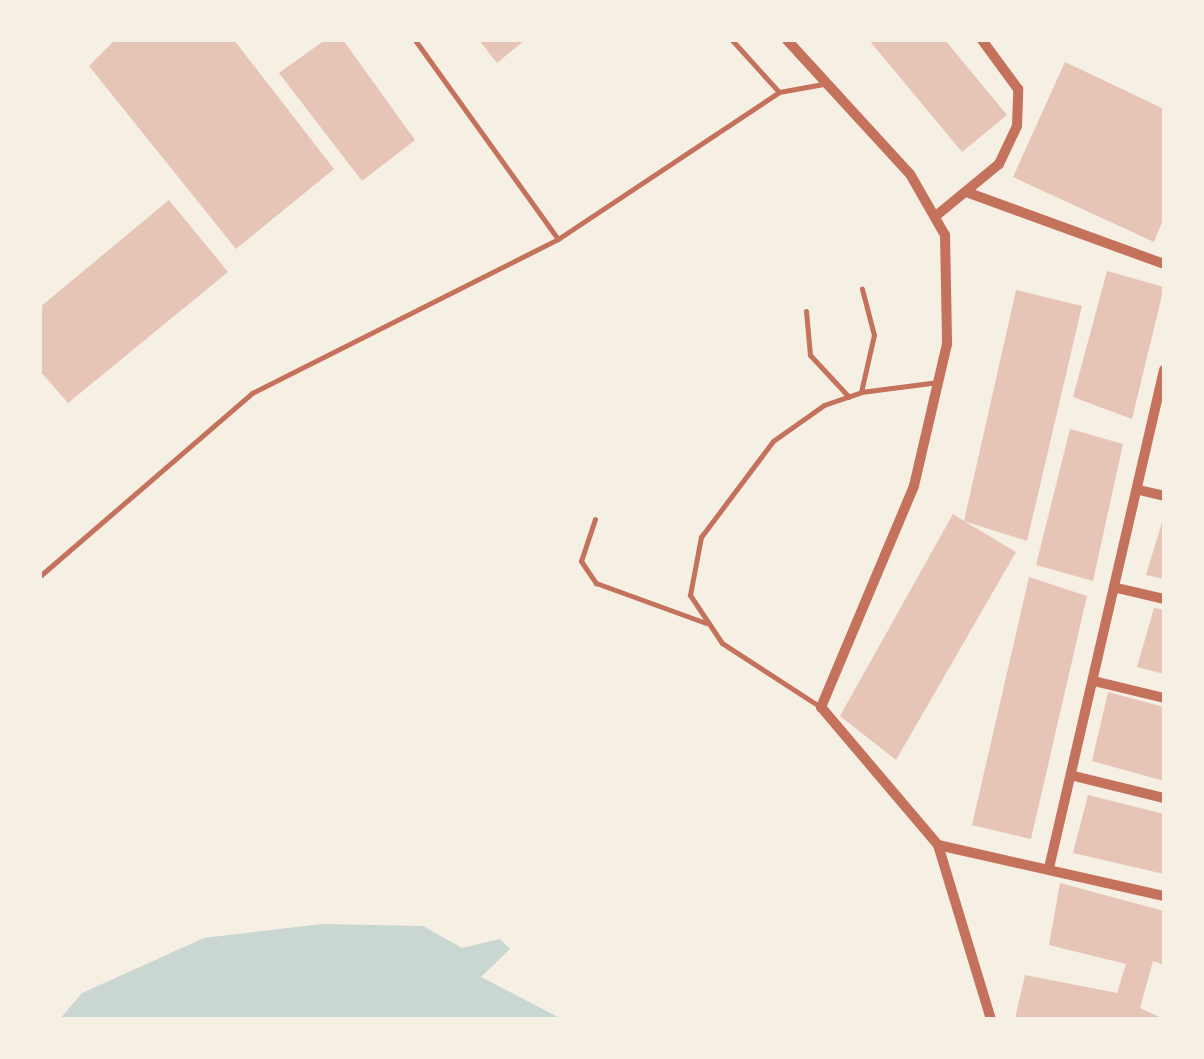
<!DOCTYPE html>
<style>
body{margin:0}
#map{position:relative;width:1204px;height:1059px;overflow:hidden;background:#f6efe4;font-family:Mulish,sans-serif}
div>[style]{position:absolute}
.water>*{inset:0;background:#c9d6d2}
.building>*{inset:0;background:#e6c5b7}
.service>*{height:5px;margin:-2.5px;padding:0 2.5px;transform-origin:2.5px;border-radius:2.5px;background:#c5725c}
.minor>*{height:10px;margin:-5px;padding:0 5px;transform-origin:5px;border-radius:5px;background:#c5725c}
span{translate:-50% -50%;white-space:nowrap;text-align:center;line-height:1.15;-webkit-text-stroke:10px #f6efe4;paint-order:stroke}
.frame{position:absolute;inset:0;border:42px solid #f6efe4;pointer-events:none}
</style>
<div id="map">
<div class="water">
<i style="clip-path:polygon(322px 924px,423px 926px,462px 948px,500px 939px,510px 949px,481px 977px,562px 1019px,60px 1019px,82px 993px,204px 938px)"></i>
</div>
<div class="building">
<i style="clip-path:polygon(115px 40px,234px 40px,334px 169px,236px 249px,89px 66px)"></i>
<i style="clip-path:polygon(325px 40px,343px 40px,415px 140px,362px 181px,279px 73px)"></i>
<i style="clip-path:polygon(479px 40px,525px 40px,497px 63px)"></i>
<i style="clip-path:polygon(869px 40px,945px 40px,1007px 115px,962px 152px)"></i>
<i style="clip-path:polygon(1065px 62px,1164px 109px,1164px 217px,1154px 242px,1013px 177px)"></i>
<i style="clip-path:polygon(169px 200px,228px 272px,68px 403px,40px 371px,40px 307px)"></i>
<i style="clip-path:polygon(1107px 271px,1164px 287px,1132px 419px,1073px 397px)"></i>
<i style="clip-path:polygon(1016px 290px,1082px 306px,1027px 541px,964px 521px,1016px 552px,896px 760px,840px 716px,953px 514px,964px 521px)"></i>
<i style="clip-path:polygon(1070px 429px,1123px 444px,1093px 581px,1036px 565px)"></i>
<i style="clip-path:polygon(1163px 519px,1164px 519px,1164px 579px,1146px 575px)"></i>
<i style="clip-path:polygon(1029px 577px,1087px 596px,1031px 839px,972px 825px)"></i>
<i style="clip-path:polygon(1154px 608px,1164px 610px,1164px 674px,1137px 667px)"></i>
<i style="clip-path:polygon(1108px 692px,1164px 707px,1164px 781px,1092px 761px)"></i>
<i style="clip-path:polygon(1088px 795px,1164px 814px,1164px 874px,1073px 853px)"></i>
<i style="clip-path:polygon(1060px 883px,1164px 911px,1164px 965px,1153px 961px,1140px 1008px,1164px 1019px,1015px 1019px,1025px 975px,1117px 993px,1126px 964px,1049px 945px)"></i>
</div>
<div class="service">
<i style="left:415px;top:40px;width:245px;rotate:54.3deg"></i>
<i style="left:732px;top:40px;width:70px;rotate:47.9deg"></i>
<i style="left:806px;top:311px;width:44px;rotate:84.8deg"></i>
<i style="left:810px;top:355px;width:57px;rotate:47.1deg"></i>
<i style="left:861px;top:392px;width:78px;rotate:-7.4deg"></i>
<i style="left:595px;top:519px;width:44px;rotate:108.4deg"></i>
<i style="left:581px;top:561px;width:27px;rotate:56deg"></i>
<i style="left:596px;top:583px;width:117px;rotate:20deg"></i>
<i style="left:40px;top:576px;width:280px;rotate:-40.8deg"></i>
<i style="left:252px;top:393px;width:343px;rotate:-26.7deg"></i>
<i style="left:558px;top:239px;width:265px;rotate:-33.6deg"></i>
<i style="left:779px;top:92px;width:45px;rotate:-10.3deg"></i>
<i style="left:819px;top:706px;width:116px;rotate:-147deg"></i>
<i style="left:722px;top:643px;width:58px;rotate:-123.7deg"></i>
<i style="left:690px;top:595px;width:59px;rotate:-79.3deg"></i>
<i style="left:701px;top:537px;width:120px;rotate:-53.1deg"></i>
<i style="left:773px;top:441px;width:62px;rotate:-35.2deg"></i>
<i style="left:824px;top:405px;width:39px;rotate:-19deg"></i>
<i style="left:861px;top:392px;width:58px;rotate:-77.2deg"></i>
<i style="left:874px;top:335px;width:48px;rotate:-104.6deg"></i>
</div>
<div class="minor">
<i style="left:787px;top:40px;width:182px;rotate:47.5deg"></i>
<i style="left:910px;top:174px;width:70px;rotate:60.2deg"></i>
<i style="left:945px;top:235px;width:109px;rotate:88.9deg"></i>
<i style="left:947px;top:344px;width:146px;rotate:103.1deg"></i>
<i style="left:914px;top:486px;width:240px;rotate:112.8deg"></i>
<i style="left:821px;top:707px;width:181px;rotate:49.7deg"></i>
<i style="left:938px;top:845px;width:182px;rotate:73.1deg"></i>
<i style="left:969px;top:193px;width:208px;rotate:20deg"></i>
<i style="left:937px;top:215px;width:80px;rotate:-39.4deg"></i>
<i style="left:999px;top:164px;width:42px;rotate:-64.7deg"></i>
<i style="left:1017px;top:126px;width:37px;rotate:-88deg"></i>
<i style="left:1018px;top:89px;width:61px;rotate:-126.3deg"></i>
<i style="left:1139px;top:490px;width:26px;rotate:13deg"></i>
<i style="left:1117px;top:588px;width:48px;rotate:13.2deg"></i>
<i style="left:1098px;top:682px;width:68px;rotate:13.6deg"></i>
<i style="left:1074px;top:776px;width:93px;rotate:13.7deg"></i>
<i style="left:938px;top:845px;width:232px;rotate:12.7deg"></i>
<i style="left:1049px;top:868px;width:511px;rotate:-77deg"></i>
</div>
<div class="frame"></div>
</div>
